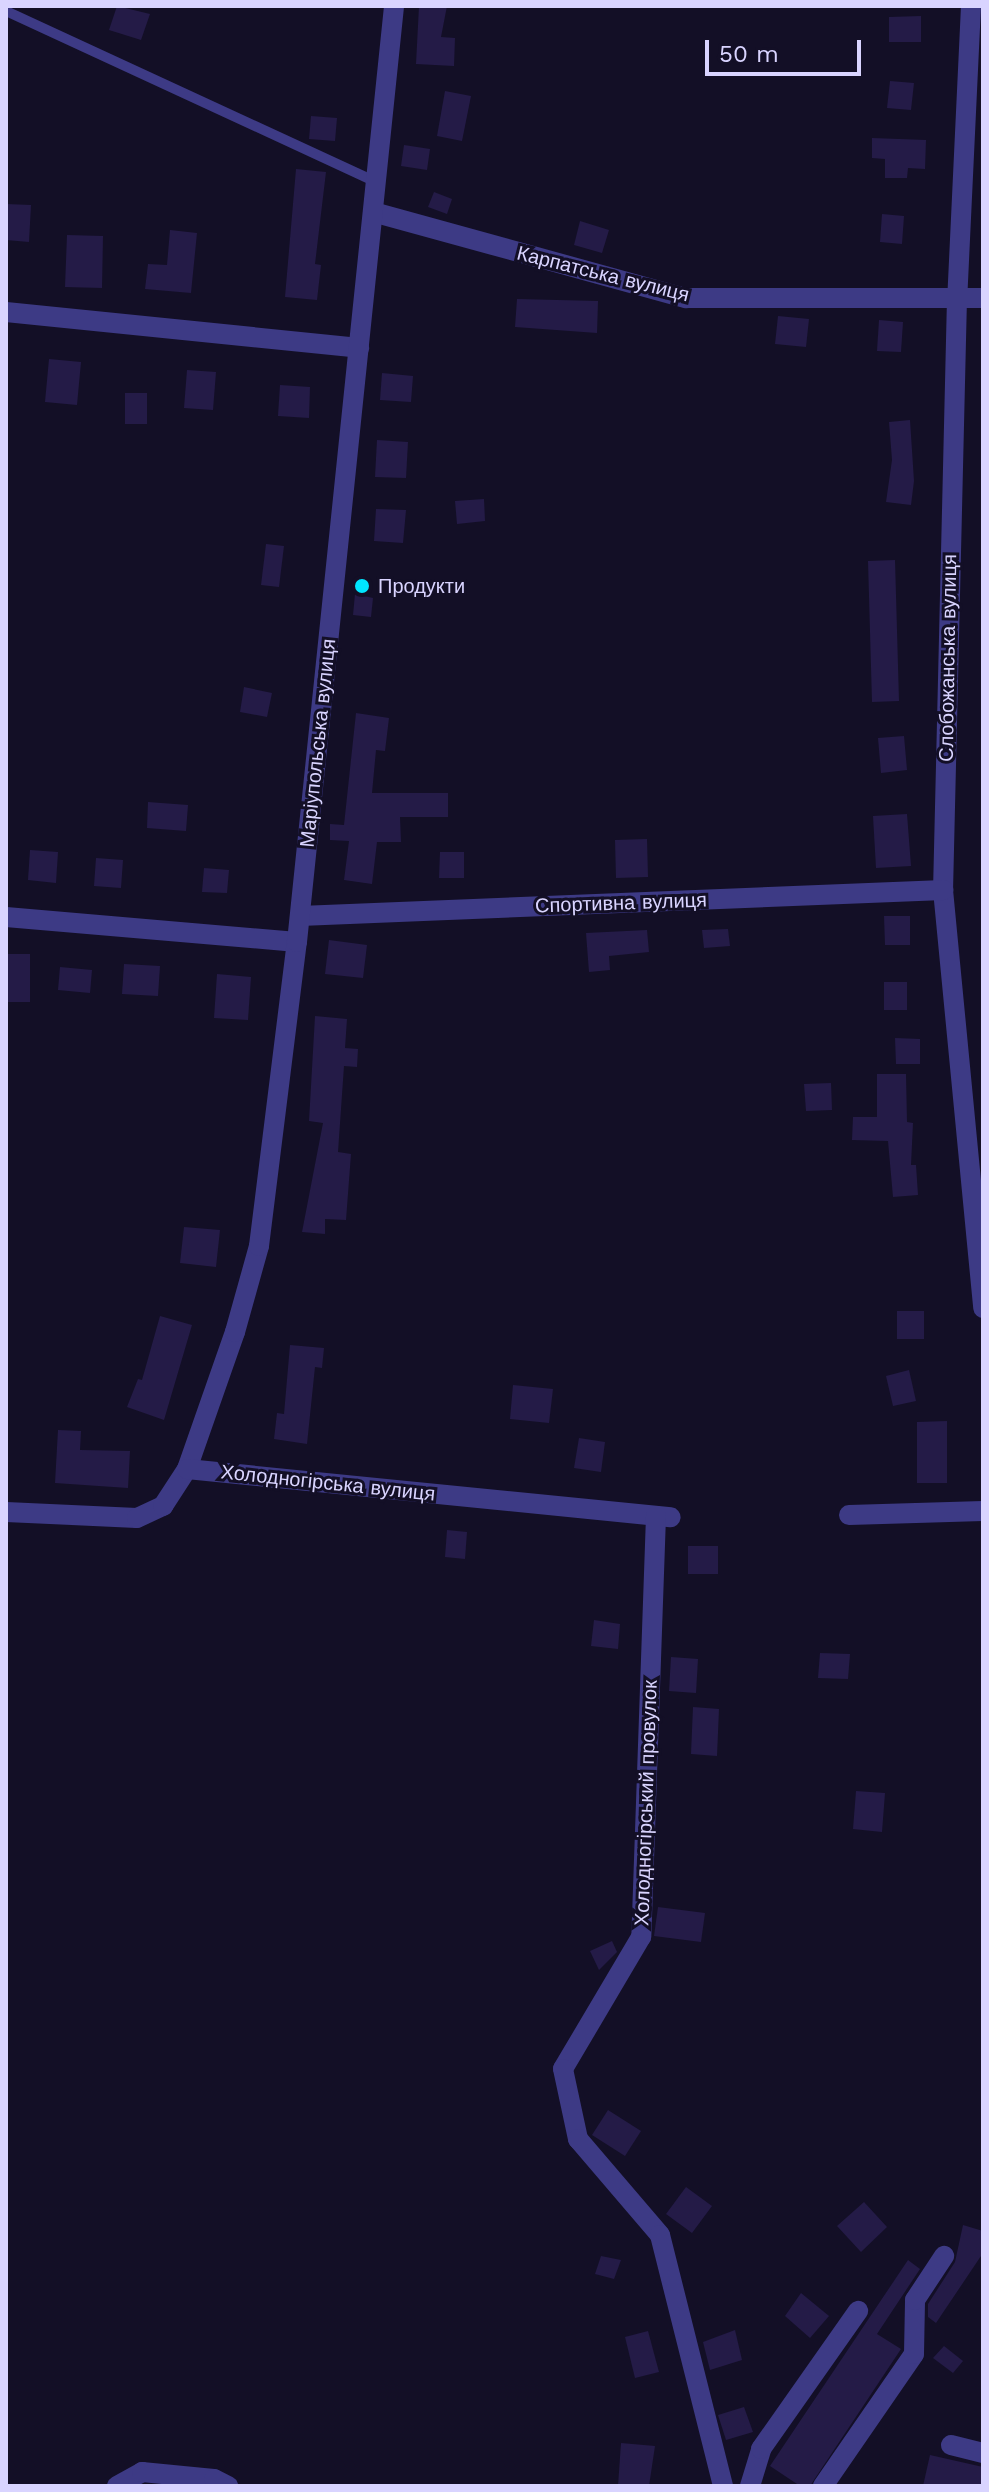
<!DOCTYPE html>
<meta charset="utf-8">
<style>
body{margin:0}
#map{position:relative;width:989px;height:2492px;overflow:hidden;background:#130f26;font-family:"Work Sans",sans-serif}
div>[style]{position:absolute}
.building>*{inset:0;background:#241b47}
.service>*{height:10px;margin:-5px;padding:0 5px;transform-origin:5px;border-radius:5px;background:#3d3a85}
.minor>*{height:20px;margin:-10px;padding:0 10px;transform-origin:10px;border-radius:10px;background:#3d3a85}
.dots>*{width:22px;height:22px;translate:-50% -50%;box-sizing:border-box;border:4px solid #130f26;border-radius:50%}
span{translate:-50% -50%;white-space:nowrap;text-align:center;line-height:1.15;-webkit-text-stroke:6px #130f26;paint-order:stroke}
.street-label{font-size:20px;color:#d9d4ff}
.poi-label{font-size:20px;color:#d9d4ff}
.left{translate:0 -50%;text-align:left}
.frame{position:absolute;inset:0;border:8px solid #d9d4ff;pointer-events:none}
.scale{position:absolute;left:705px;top:40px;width:156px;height:36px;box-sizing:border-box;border:4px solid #d9d4ff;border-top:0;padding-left:10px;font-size:24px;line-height:28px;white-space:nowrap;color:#d9d4ff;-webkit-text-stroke:6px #130f26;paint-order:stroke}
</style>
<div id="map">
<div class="building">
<i style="clip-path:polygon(117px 6px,150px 14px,141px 40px,109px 30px)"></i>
<i style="clip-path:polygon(419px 6px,447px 6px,441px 37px,455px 38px,454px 66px,416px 64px)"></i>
<i style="clip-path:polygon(921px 16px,921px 42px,889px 42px,889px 17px)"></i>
<i style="clip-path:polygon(890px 81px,914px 83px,911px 110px,887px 108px)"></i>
<i style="clip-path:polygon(445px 91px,471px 96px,462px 141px,437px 136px)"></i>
<i style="clip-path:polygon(311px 116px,337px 118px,335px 141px,309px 139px)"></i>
<i style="clip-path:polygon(872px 138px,926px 140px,925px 169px,908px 168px,907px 178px,885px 178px,885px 159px,872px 158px)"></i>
<i style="clip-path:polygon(404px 145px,430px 149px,427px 170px,401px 166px)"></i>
<i style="clip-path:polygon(296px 169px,326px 172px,315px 264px,321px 265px,317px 300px,285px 297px)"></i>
<i style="clip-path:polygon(434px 192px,452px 199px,447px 214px,428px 207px)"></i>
<i style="clip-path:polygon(6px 204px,31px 205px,29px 242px,6px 240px)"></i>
<i style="clip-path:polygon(882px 214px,904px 216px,902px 244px,880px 242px)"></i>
<i style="clip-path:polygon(580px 221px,609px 230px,602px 253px,574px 245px)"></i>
<i style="clip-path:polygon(170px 230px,197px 233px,191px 293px,145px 289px,148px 264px,167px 265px)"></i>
<i style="clip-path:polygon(67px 235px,103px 236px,102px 288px,65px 287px)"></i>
<i style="clip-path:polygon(517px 299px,598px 301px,597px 333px,515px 327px)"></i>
<i style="clip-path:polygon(778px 316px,809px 319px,806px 347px,775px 344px)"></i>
<i style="clip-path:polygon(879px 320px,903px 322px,901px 352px,877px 351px)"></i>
<i style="clip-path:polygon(49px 359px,81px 362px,77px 405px,45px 402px)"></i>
<i style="clip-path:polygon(187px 370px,216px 372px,213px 410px,184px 408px)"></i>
<i style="clip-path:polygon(382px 373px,413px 376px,411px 402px,380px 400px)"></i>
<i style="clip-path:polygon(280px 385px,310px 387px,309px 418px,278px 416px)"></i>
<i style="clip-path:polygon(125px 393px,147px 393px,147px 424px,125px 424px)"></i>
<i style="clip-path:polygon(910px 420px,914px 481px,911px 505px,886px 502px,892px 460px,889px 422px)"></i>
<i style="clip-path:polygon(377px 440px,408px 442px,406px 478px,375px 477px)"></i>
<i style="clip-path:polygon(484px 499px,485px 521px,457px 524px,455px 501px)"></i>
<i style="clip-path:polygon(376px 509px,406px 510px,403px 543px,374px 541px)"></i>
<i style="clip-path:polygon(266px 544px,284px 546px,279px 587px,261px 585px)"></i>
<i style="clip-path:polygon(895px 560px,899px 701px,872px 702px,868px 561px)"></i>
<i style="clip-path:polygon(355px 594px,373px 598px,371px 617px,353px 615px)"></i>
<i style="clip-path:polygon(244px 687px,272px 693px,267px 717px,240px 712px)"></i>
<i style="clip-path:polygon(356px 713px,389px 718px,385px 751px,376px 750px,372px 793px,448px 793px,448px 817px,400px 817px,401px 842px,377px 842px,372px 884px,344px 880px,349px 841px,330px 840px,330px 824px,344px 825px)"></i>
<i style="clip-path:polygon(904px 736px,907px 770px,881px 773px,878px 738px)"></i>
<i style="clip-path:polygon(148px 802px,188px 805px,186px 831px,147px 828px)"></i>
<i style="clip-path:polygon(907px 814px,911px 866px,876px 868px,873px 816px)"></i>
<i style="clip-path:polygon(647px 839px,648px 877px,616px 878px,615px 840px)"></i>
<i style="clip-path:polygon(30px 850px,58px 852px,56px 883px,28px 880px)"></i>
<i style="clip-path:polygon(440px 852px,464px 852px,464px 878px,439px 878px)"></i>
<i style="clip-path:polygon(96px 858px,123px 860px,121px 888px,94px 886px)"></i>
<i style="clip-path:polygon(204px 868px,229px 870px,227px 893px,202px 892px)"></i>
<i style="clip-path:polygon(884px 916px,910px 916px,910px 945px,885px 945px)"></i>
<i style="clip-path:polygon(728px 929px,730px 946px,704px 948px,702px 930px)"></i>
<i style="clip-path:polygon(647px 930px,649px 952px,609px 956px,610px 970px,589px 972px,586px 933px)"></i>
<i style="clip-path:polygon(329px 940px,367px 945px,363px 978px,325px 974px)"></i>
<i style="clip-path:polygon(6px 954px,30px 954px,30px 1002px,6px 1002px)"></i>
<i style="clip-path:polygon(124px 964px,160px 966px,158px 996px,122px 994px)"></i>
<i style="clip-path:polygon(60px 967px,92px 970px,90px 993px,58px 990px)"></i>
<i style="clip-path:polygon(217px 974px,251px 977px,248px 1020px,214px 1018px)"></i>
<i style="clip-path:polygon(884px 982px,907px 982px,907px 1010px,884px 1010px)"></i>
<i style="clip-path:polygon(315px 1016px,347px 1019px,345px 1048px,358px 1049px,357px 1067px,344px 1066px,338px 1152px,351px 1154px,346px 1220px,325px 1219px,325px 1234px,302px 1232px,323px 1123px,309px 1121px)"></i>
<i style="clip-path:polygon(895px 1038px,920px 1039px,920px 1064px,896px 1064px)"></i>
<i style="clip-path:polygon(877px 1074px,906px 1074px,907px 1122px,913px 1123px,911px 1165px,916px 1165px,918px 1195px,893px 1197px,888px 1141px,852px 1140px,853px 1117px,877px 1117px)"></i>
<i style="clip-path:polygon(831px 1083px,832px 1110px,806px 1111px,804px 1084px)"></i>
<i style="clip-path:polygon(184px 1227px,220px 1230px,216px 1267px,180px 1263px)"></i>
<i style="clip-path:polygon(897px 1311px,924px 1311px,924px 1339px,897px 1339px)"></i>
<i style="clip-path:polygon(160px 1316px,192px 1325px,164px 1420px,127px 1407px,138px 1379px,142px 1380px)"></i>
<i style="clip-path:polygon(290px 1345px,324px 1348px,322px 1368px,315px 1367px,307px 1444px,274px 1439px,277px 1413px,284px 1414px)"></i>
<i style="clip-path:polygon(909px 1370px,916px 1401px,893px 1406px,886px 1376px)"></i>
<i style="clip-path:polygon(513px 1385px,553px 1389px,549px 1423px,510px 1419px)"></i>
<i style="clip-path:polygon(947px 1421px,947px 1483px,917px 1483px,917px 1422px)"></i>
<i style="clip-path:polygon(58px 1430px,81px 1431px,80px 1450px,130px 1451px,128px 1488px,55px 1483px)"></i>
<i style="clip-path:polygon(579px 1438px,605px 1442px,601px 1472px,574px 1468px)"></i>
<i style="clip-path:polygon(447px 1530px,467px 1532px,465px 1559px,445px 1557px)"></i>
<i style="clip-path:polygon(688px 1546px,718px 1546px,718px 1574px,688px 1574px)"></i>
<i style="clip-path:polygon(594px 1620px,620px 1624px,618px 1649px,591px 1646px)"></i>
<i style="clip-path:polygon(820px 1653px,850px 1654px,848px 1679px,818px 1678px)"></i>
<i style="clip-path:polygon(671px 1657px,698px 1659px,696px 1693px,669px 1691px)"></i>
<i style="clip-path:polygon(693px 1707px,719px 1709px,717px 1756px,691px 1754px)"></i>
<i style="clip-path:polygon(856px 1791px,885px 1793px,882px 1832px,853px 1829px)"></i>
<i style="clip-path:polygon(658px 1907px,705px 1913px,701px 1942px,654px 1936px)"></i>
<i style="clip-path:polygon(612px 1941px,617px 1952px,599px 1970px,590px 1951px)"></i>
<i style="clip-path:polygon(608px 2110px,641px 2131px,625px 2156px,592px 2135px)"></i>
<i style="clip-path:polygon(686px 2187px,712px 2206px,692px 2233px,666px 2214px)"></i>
<i style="clip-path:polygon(864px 2202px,887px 2227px,861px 2252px,837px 2226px)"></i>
<i style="clip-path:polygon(963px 2225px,983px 2231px,983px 2253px,936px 2323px,928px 2317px,928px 2304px,955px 2262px)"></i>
<i style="clip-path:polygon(601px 2256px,621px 2260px,614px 2279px,595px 2274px)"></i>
<i style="clip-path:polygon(908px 2260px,920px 2269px,877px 2334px,901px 2349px,810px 2486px,800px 2486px,770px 2466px)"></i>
<i style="clip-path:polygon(801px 2293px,829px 2316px,810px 2338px,785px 2316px)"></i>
<i style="clip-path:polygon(735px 2330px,742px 2360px,710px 2370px,703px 2342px)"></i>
<i style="clip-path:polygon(648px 2331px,659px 2372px,635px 2378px,625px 2337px)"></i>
<i style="clip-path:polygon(944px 2346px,963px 2361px,953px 2373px,933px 2358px)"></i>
<i style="clip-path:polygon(744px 2407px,753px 2432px,726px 2440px,718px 2415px)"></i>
<i style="clip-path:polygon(621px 2443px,655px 2446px,649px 2486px,618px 2486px)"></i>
<i style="clip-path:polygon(930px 2455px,983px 2467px,983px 2486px,923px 2486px)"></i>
</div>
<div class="service">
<i style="left:6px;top:11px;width:408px;rotate:24.8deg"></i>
</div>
<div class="minor">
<i style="left:971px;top:6px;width:292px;rotate:92.7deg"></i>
<i style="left:957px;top:298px;width:592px;rotate:91.35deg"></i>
<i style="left:943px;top:890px;width:420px;rotate:84.5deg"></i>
<i style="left:373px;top:212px;width:325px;rotate:15.4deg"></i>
<i style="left:686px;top:298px;width:297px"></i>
<i style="left:6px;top:312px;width:355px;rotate:5.8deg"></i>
<i style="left:300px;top:916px;width:644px;rotate:-2.32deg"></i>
<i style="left:6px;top:917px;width:292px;rotate:4.9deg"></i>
<i style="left:187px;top:1469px;width:145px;rotate:-70.7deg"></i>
<i style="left:235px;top:1332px;width:89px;rotate:-74.4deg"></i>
<i style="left:259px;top:1246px;width:306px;rotate:-82.9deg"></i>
<i style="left:297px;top:942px;width:941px;rotate:-84.08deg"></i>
<i style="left:6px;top:1512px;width:131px;rotate:2.6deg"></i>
<i style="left:137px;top:1518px;width:29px;rotate:-25deg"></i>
<i style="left:163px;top:1506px;width:44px;rotate:-57deg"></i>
<i style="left:187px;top:1469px;width:486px;rotate:5.7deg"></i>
<i style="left:849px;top:1515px;width:134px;rotate:-1.7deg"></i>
<i style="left:656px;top:1516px;width:421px;rotate:92deg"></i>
<i style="left:641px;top:1937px;width:153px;rotate:120.6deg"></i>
<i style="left:563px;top:2069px;width:72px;rotate:77.9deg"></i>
<i style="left:578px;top:2139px;width:126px;rotate:49.5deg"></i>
<i style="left:660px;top:2235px;width:259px;rotate:75.9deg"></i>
<i style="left:951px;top:2445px;width:33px;rotate:14deg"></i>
<i style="left:117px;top:2486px;width:29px;rotate:-29deg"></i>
<i style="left:142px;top:2472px;width:72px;rotate:5.6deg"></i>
<i style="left:214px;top:2479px;width:16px;rotate:27deg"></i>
<i style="left:750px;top:2486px;width:39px;rotate:-73deg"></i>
<i style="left:761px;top:2449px;width:169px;rotate:-54.9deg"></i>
<i style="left:823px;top:2486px;width:160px;rotate:-55.4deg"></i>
<i style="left:914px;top:2354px;width:54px;rotate:-88.9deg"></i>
<i style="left:915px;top:2300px;width:53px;rotate:-56.6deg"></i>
</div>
<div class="dots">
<i style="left:362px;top:586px;background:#00e5ff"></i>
</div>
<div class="street-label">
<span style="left:603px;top:274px;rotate:14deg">Карпатська вулиця</span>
<span style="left:948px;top:658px;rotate:-89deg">Слобожанська вулиця</span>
<span style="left:318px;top:743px;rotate:-84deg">Маріупольська вулиця</span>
<span style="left:621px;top:903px;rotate:-2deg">Спортивна вулиця</span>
<span style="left:328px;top:1483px;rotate:6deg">Холодногірська вулиця</span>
<span style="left:646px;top:1803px;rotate:-88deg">Холодногірський провулок</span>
</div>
<div class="poi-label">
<span class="left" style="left:378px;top:586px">Продукти</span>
</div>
<div class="frame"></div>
<div class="scale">50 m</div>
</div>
